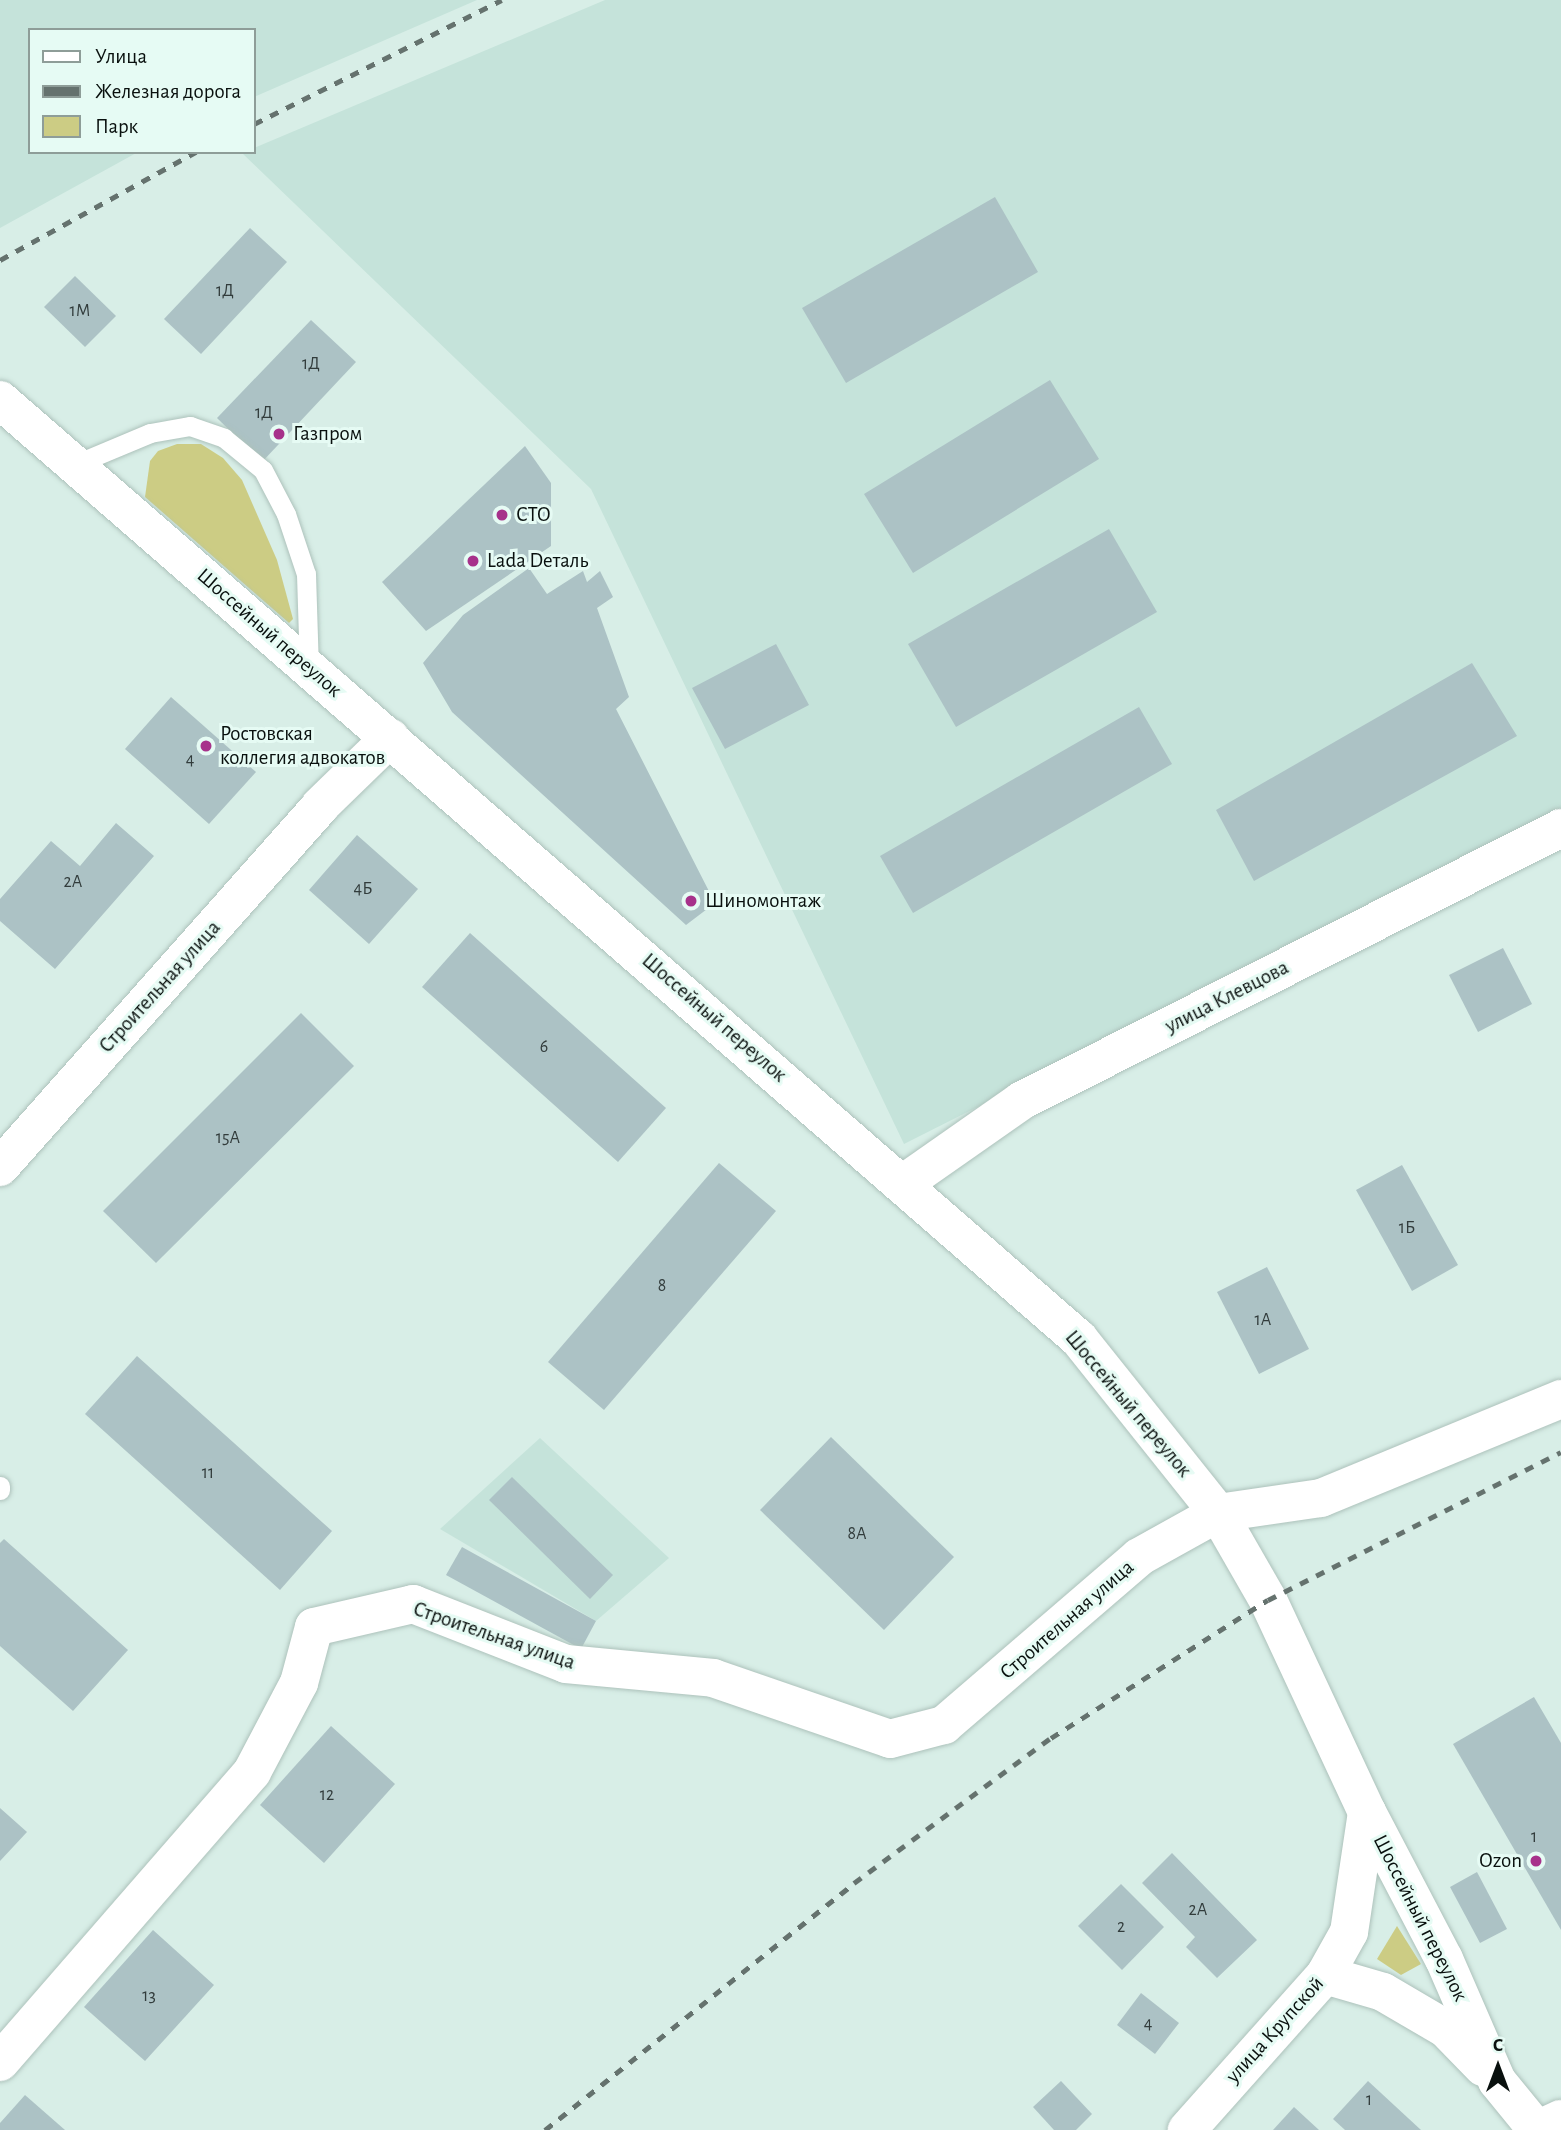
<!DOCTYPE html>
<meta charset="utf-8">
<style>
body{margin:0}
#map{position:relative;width:1561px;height:2130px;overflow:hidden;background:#d8eee7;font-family:"Alegreya Sans",sans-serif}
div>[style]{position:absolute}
.built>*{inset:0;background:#c5e3da}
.green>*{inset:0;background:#cccc84}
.building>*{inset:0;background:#acc2c5}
.roads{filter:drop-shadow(0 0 2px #adc2bb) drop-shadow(0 0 2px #adc2bb)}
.service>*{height:19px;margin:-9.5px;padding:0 9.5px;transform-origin:9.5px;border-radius:9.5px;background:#fff}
.minor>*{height:38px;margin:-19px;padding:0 19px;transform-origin:19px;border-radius:19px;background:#fff}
.secondary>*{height:38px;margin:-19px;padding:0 19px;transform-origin:19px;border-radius:19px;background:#fff}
.primary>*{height:38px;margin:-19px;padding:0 19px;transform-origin:19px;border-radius:19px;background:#fff}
.rail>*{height:5px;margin-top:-2.5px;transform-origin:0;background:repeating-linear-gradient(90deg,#65726e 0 9px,transparent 0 18px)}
.dots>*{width:19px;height:19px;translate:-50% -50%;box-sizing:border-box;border:4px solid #e6fbf4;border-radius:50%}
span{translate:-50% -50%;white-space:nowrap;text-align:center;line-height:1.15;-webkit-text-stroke:6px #e6fbf4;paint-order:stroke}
.number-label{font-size:18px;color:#323c3c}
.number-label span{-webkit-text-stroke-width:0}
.poi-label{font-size:21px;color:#09100e}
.left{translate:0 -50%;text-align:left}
.right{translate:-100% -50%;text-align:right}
.street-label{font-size:21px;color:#09100e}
.legend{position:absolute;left:28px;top:28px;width:228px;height:126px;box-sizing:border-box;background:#e6fbf4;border:2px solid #8e9d98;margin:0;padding:9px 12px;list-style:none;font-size:21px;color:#09100e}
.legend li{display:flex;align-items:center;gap:14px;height:35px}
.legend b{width:35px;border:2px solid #8e9d98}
.north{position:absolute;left:1463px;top:2032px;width:70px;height:70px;-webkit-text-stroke:5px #e6fbf4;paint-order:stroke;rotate:0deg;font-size:19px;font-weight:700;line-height:28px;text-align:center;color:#09100e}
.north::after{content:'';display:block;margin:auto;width:24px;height:32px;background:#09100e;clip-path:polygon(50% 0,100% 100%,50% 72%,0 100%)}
</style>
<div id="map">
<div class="built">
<i style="clip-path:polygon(0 0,477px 0,254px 97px,254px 30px,30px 30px,30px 152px,138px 152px,0 228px)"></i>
<i style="clip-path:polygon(605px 0,1561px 0,1561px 812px,904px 1144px,591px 489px,242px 153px,254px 152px,254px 148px)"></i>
<i style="clip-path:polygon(540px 1438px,669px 1558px,596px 1621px,440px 1529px)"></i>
</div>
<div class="green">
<i style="clip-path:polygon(177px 444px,201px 444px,223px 458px,242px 480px,277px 560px,293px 619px,289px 623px,145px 497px,150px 461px,158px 451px)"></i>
<i style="clip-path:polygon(1397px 1926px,1421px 1964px,1401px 1975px,1377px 1959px)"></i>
</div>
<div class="building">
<i style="clip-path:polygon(995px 197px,1038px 272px,846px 383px,802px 308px)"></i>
<i style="clip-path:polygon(250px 228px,287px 262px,201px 354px,164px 319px)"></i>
<i style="clip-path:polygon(75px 276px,116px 316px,85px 347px,44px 307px)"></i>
<i style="clip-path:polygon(311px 320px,356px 362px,262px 462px,217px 418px)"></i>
<i style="clip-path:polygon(1050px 380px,1099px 459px,913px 573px,864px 494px)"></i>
<i style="clip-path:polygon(525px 446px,551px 483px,551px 546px,426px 631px,382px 582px)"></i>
<i style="clip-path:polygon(1109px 529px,1157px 612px,956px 727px,908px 644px)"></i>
<i style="clip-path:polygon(529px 568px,547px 594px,583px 571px,587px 582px,600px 571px,613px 597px,597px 608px,629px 697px,616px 709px,715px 903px,686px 925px,452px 712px,423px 663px,463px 615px)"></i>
<i style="clip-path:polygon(776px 644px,809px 705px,725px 749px,692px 688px)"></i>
<i style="clip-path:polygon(1472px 663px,1517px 736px,1254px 881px,1216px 810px)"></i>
<i style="clip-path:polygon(171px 697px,256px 772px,209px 824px,125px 749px)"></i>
<i style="clip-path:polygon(1139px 707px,1172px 764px,913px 913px,880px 856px)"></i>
<i style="clip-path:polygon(116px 823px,154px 856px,55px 969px,0 921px,0 899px,51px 841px,80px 866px)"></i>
<i style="clip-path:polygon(357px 835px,418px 889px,369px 944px,309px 890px)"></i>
<i style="clip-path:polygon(470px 933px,666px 1108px,618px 1162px,422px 987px)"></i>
<i style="clip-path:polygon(1503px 948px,1532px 1004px,1478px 1032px,1449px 975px)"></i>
<i style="clip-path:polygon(301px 1013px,354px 1066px,156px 1263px,103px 1211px)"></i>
<i style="clip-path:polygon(719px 1163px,776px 1211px,604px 1410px,548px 1362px)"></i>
<i style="clip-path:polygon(1402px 1165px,1458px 1265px,1412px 1291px,1356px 1190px)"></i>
<i style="clip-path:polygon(1267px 1267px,1309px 1349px,1259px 1374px,1217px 1292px)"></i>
<i style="clip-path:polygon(137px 1356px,332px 1531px,280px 1590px,85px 1414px)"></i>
<i style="clip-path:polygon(831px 1437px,954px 1557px,884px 1630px,760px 1510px)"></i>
<i style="clip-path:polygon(512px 1477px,613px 1575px,590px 1599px,489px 1500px)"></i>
<i style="clip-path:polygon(4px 1539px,128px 1650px,73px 1711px,0 1646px,0 1543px)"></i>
<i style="clip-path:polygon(462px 1547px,596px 1621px,581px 1649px,446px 1575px)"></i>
<i style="clip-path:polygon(1534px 1697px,1561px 1743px,1561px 1930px,1453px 1744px)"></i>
<i style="clip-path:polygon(331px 1726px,395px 1784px,324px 1863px,260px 1805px)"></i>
<i style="clip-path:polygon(0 1808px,27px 1832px,0 1861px)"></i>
<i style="clip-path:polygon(1172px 1853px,1257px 1940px,1217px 1978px,1186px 1947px,1195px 1937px,1142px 1883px)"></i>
<i style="clip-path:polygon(1477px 1872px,1507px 1929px,1480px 1943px,1450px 1887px)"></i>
<i style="clip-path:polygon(1121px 1884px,1164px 1927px,1122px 1970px,1078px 1926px)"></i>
<i style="clip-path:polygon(153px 1930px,214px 1985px,145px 2061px,84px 2007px)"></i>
<i style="clip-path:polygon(1141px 1993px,1179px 2023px,1155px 2054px,1117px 2025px)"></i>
<i style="clip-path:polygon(1061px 2081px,1092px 2114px,1076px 2130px,1054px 2130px,1033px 2107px)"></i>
<i style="clip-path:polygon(1368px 2081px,1421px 2130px,1345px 2130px,1333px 2119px)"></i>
<i style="clip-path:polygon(25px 2095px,65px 2130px,0 2130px,0 2123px)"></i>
<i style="clip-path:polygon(1294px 2107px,1319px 2130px,1273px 2130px)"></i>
</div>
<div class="roads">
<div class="service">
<i style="left:76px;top:464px;width:80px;rotate:-22.7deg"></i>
<i style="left:150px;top:433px;width:41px;rotate:-9.9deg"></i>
<i style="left:190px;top:426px;width:36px;rotate:19deg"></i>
<i style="left:224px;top:438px;width:50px;rotate:39.4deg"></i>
<i style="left:263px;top:470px;width:50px;rotate:62.4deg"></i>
<i style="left:286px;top:514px;width:63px;rotate:71.6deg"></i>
<i style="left:306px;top:574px;width:93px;rotate:88.2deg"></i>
<i style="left:0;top:1486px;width:4px;rotate:90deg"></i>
</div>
<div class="minor">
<i style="left:0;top:1167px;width:482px;rotate:-48.4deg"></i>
<i style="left:320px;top:806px;width:98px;rotate:-44.2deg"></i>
<i style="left:904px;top:1183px;width:143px;rotate:-35deg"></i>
<i style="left:1021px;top:1101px;width:605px;rotate:-26.82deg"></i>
<i style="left:0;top:2062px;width:384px;rotate:-49deg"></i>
<i style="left:252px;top:1772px;width:101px;rotate:-62.2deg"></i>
<i style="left:299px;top:1683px;width:58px;rotate:-75deg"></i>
<i style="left:314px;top:1627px;width:102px;rotate:-13.1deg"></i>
<i style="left:413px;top:1604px;width:164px;rotate:21.4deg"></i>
<i style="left:566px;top:1664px;width:148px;rotate:5.4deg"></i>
<i style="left:713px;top:1678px;width:187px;rotate:19deg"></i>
<i style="left:890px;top:1739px;width:56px;rotate:-14.5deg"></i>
<i style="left:944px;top:1725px;width:257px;rotate:-40.7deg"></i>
<i style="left:1139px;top:1557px;width:90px;rotate:-29.1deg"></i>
<i style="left:1218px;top:1513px;width:104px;rotate:-8.3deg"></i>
<i style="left:1321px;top:1498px;width:260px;rotate:-22.4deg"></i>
<i style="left:1537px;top:2130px;width:26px;rotate:-25deg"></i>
</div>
<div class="secondary">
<i style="left:1367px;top:1812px;width:166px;rotate:62.4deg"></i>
<i style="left:1444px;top:1959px;width:133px;rotate:66.5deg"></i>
<i style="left:1497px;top:2081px;width:63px;rotate:50.8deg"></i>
<i style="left:1325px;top:1975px;width:60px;rotate:16.3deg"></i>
<i style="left:1383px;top:1992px;width:73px;rotate:30.4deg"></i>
<i style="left:1446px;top:2029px;width:53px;rotate:45.8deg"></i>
</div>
<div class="primary">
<i style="left:0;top:400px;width:1430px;rotate:41.03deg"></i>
<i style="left:1079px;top:1339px;width:223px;rotate:51.4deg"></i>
<i style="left:1218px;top:1513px;width:100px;rotate:60.1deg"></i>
<i style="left:1268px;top:1600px;width:234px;rotate:65deg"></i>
<i style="left:1367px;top:1812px;width:121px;rotate:98.5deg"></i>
<i style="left:1349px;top:1932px;width:49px;rotate:119.2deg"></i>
<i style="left:1325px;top:1975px;width:208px;rotate:131.7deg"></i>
</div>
</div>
<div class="rail">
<i style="left:254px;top:124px;width:277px;rotate:-26.6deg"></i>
<i style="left:0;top:260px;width:224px;rotate:-28.9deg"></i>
<i style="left:545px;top:2130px;width:396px;rotate:-38.6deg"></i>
<i style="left:854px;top:1883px;width:245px;rotate:-36.4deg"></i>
<i style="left:1051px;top:1738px;width:257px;rotate:-32.5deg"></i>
<i style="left:1268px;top:1600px;width:328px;rotate:-26.8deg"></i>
</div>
<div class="dots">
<i style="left:279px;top:434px;background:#a7328b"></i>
<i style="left:502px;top:515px;background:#a7328b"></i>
<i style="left:473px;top:561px;background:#a7328b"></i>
<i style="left:206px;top:746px;background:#a7328b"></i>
<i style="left:691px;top:901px;background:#a7328b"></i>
<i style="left:1536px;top:1861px;background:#a7328b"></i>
</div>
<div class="number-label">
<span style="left:225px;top:291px">1Д</span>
<span style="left:80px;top:311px">1М</span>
<span style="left:311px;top:364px">1Д</span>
<span style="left:264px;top:413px">1Д</span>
<span style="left:190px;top:760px">4</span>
<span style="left:73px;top:882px">2А</span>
<span style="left:363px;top:889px">4Б</span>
<span style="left:544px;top:1047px">6</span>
<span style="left:228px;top:1138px">15А</span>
<span style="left:1407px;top:1228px">1Б</span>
<span style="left:662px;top:1286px">8</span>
<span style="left:1263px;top:1320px">1А</span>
<span style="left:208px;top:1473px">11</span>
<span style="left:857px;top:1534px">8А</span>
<span style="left:327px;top:1795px">12</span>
<span style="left:1534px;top:1837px">1</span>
<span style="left:1198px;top:1910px">2А</span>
<span style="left:1121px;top:1927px">2</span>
<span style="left:149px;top:1996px">13</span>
<span style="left:1148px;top:2024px">4</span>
<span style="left:1369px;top:2100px">1</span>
</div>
<div class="poi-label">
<span class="left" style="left:293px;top:434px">Газпром</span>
<span class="left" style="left:516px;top:515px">СТО</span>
<span class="left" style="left:487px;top:561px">Lada Dеталь</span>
<span class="left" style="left:220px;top:746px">Ростовская<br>коллегия адвокатов</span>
<span class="left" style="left:705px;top:901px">Шиномонтаж</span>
<span class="right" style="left:1522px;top:1861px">Ozon</span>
</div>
<div class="street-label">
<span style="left:269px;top:633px;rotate:41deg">Шоссейный переулок</span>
<span style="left:160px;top:987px;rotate:-48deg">Строительная улица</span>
<span style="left:1227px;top:997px;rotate:-27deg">улица Клевцова</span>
<span style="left:714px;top:1018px;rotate:41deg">Шоссейный переулок</span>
<span style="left:1128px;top:1404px;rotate:50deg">Шоссейный переулок</span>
<span style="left:1067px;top:1620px;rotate:-41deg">Строительная улица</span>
<span style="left:494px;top:1636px;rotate:19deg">Строительная улица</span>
<span style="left:1420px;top:1918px;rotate:63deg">Шоссейный переулок</span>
<span style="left:1275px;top:2030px;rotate:-48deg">улица Крупской</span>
</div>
<ul class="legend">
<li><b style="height:9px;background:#fff"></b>Улица</li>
<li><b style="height:9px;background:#65726e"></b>Железная дорога</li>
<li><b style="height:19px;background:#cccc84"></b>Парк</li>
</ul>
<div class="north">С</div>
</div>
